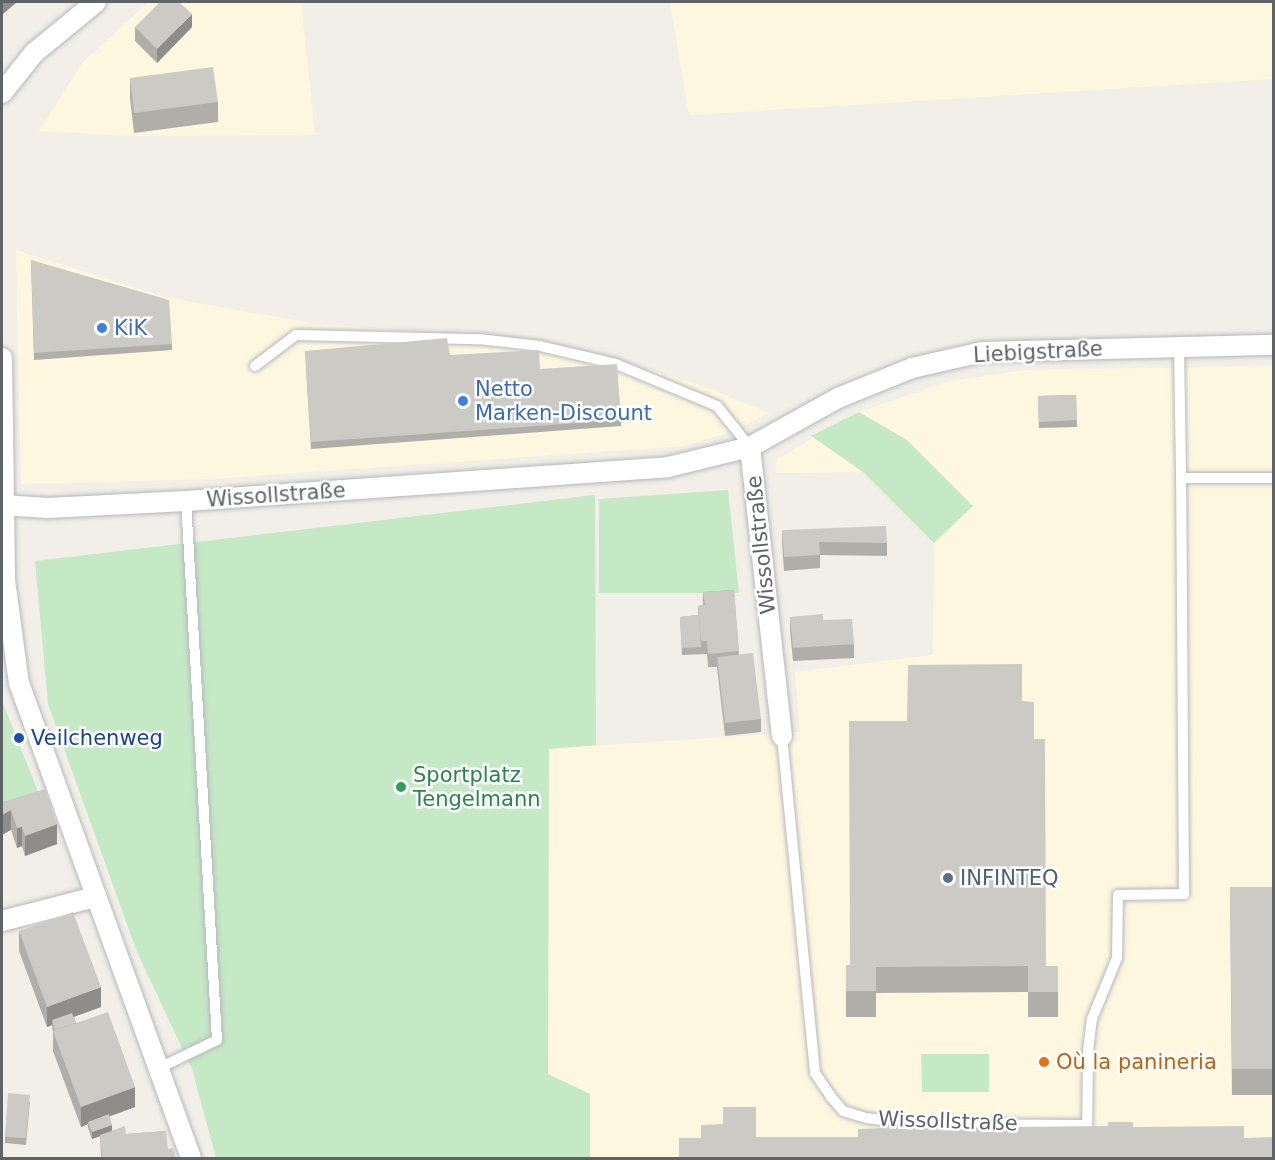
<!DOCTYPE html>
<meta charset="utf-8">
<style>
body{margin:0}
#map{position:relative;width:1275px;height:1160px;overflow:hidden;background:#f1efe8;font-family:"DejaVu Sans",sans-serif}
div>[style]{position:absolute}
.commercial>*{inset:0;background:#fef7e0}
.green>*{inset:0;background:#c5e8c5}
.roads{filter:drop-shadow(0 0 2px #b5b8bc) drop-shadow(0 0 2px #b5b8bc)}
.service>*{height:10px;margin:-5px;padding:0 5px;transform-origin:5px;border-radius:5px;background:#fff}
.minor>*{height:20px;margin:-10px;padding:0 10px;transform-origin:10px;border-radius:10px;background:#fff}
.wall>*{inset:0;background:#afaea9}
.shaded-wall>*{inset:0;background:#8f8d8a}
.building>*{inset:0;background:#cccac5}
.dots>*{width:16px;height:16px;translate:-50% -50%;box-sizing:border-box;border:3px solid #fff;border-radius:50%}
span{translate:-50% -50%;white-space:nowrap;text-align:center;line-height:1.15;-webkit-text-stroke:5px #fff;paint-order:stroke}
.shop-label{font-size:21px;color:#366cbe}
.left{translate:0 -50%;text-align:left}
.street-label{font-size:21px;color:#5f6368}
.transit-label{font-size:21px;color:#164399}
.leisure-label{font-size:21px;color:#27864d}
.service-label{font-size:21px;color:#4e5e75}
.food-label{font-size:21px;color:#c56008}
.frame{position:absolute;inset:0;border:3px solid #5f6368;pointer-events:none}
</style>
<div id="map">
<div class="commercial">
<i style="clip-path:polygon(149px 2px,301px 2px,315px 135px,133px 136px,39px 131px,82px 63px)"></i>
<i style="clip-path:polygon(670px 2px,1273px 2px,1273px 79px,689px 115px)"></i>
<i style="clip-path:polygon(16px 250px,164px 297px,312px 323px,532px 341px,604px 356px,695px 383px,769px 413px,734px 431px,684px 446px,211px 479px,21px 484px)"></i>
<i style="clip-path:polygon(1273px 366px,1273px 1158px,216px 1158px,548px 1074px,549px 749px,800px 732px,795px 672px,933px 655px,934px 542px,863px 472px,776px 473px,777px 459px,859px 412px,945px 382px,1024px 370px)"></i>
</div>
<div class="green">
<i style="clip-path:polygon(859px 412px,907px 440px,973px 506px,934px 543px,863px 472px,811px 436px)"></i>
<i style="clip-path:polygon(728px 490px,739px 593px,599px 593px,599px 499px)"></i>
<i style="clip-path:polygon(595px 495px,596px 745px,549px 749px,548px 1074px,590px 1094px,590px 1158px,216px 1158px,192px 1069px,137px 952px,48px 704px,35px 561px)"></i>
<i style="clip-path:polygon(2px 701px,45px 809px,2px 822px)"></i>
<i style="clip-path:polygon(921px 1054px,989px 1054px,989px 1092px,922px 1092px)"></i>
</div>
<div class="roads">
<div class="service">
<i style="left:1179px;top:345px;width:133px;rotate:89.1deg"></i>
<i style="left:255px;top:366px;width:51px;rotate:-37.1deg"></i>
<i style="left:296px;top:335px;width:183px;rotate:1.3deg"></i>
<i style="left:479px;top:339px;width:61px;rotate:6.5deg"></i>
<i style="left:540px;top:346px;width:78px;rotate:13.3deg"></i>
<i style="left:616px;top:364px;width:109px;rotate:22.6deg"></i>
<i style="left:717px;top:406px;width:53px;rotate:51.2deg"></i>
<i style="left:782px;top:736px;width:339px;rotate:84.4deg"></i>
<i style="left:815px;top:1073px;width:29px;rotate:56deg"></i>
<i style="left:831px;top:1097px;width:18px;rotate:49deg"></i>
<i style="left:843px;top:1111px;width:24px;rotate:17deg"></i>
<i style="left:866px;top:1118px;width:49px;rotate:7deg"></i>
<i style="left:915px;top:1124px;width:172px;rotate:0.3deg"></i>
<i style="left:159px;top:1068px;width:64px;rotate:-25.8deg"></i>
<i style="left:217px;top:1040px;width:540px;rotate:-93.29deg"></i>
<i style="left:1087px;top:1139px;width:88px;rotate:-89.3deg"></i>
<i style="left:1088px;top:1051px;width:32px;rotate:-83deg"></i>
<i style="left:1092px;top:1019px;width:66px;rotate:-67.7deg"></i>
<i style="left:1117px;top:958px;width:63px;rotate:-89.1deg"></i>
<i style="left:1118px;top:895px;width:66px;rotate:-0.9deg"></i>
<i style="left:1184px;top:894px;width:416px;rotate:-90.4deg"></i>
<i style="left:1181px;top:478px;width:93px"></i>
</div>
<div class="minor">
<i style="left:2px;top:93px;width:51px;rotate:-51.3deg"></i>
<i style="left:34px;top:53px;width:80px;rotate:-39.4deg"></i>
<i style="left:2px;top:358px;width:222px;rotate:89.2deg"></i>
<i style="left:5px;top:580px;width:104px;rotate:82.3deg"></i>
<i style="left:19px;top:683px;width:505px;rotate:70.09deg"></i>
<i style="left:750px;top:447px;width:291px;rotate:83.7deg"></i>
<i style="left:2px;top:505px;width:46px;rotate:3.7deg"></i>
<i style="left:48px;top:508px;width:138px;rotate:-2.9deg"></i>
<i style="left:186px;top:501px;width:483px;rotate:-4deg"></i>
<i style="left:668px;top:467px;width:84px;rotate:-13.7deg"></i>
<i style="left:750px;top:447px;width:101px;rotate:-29.1deg"></i>
<i style="left:838px;top:398px;width:80px;rotate:-22.1deg"></i>
<i style="left:912px;top:368px;width:72px;rotate:-12.9deg"></i>
<i style="left:982px;top:352px;width:292px;rotate:-1.4deg"></i>
<i style="left:2px;top:921px;width:96px;rotate:-14.5deg"></i>
</div>
</div>
<div class="wall">
<i style="clip-path:polygon(135px 27px,192px 27px,157px 63px,135px 41px)"></i>
<i style="clip-path:polygon(130px 78px,218px 102px,218px 122px,134px 133px,130px 98px)"></i>
<i style="clip-path:polygon(31px 260px,172px 344px,172px 350px,34px 360px)"></i>
<i style="clip-path:polygon(305px 351px,450px 355px,540px 369px,621px 420px,621px 426px,311px 449px)"></i>
<i style="clip-path:polygon(1076px 395px,1077px 427px,1039px 428px,1038px 396px)"></i>
<i style="clip-path:polygon(782px 530px,887px 543px,887px 556px,820px 555px,820px 568px,784px 571px,782px 543px)"></i>
<i style="clip-path:polygon(734px 590px,739px 655px,761px 719px,761px 732px,725px 736px,717px 667px,708px 667px,707px 654px,682px 655px,680px 617px,698px 615px,698px 606px,703px 605px,703px 592px)"></i>
<i style="clip-path:polygon(790px 617px,823px 620px,854px 644px,854px 658px,793px 661px,790px 630px)"></i>
<i style="clip-path:polygon(1022px 701px,1046px 966px,1058px 966px,1058px 1017px,1028px 1017px,1028px 992px,876px 993px,876px 1017px,846px 1017px,846px 965px,850px 965px,907px 721px)"></i>
<i style="clip-path:polygon(2px 802px,57px 844px,25px 856px,22px 846px,17px 848px)"></i>
<i style="clip-path:polygon(1230px 887px,1274px 887px,1274px 1095px,1232px 1095px)"></i>
<i style="clip-path:polygon(19px 931px,101px 1007px,74px 1017px,76px 1023px,135px 1107px,109px 1116px,112px 1131px,126px 1134px,166px 1131px,101px 1157px,100px 1136px,92px 1139px,88px 1128px,88px 1124px,81px 1127px,53px 1051px,53px 1032px,52px 1025px,47px 1027px,19px 951px)"></i>
<i style="clip-path:polygon(30px 1101px,26px 1145px,5px 1143px,5px 1137px)"></i>
</div>
<div class="shaded-wall">
<i style="clip-path:polygon(2px 2px,17px 2px,2px 15px)"></i>
<i style="clip-path:polygon(192px 14px,192px 27px,157px 63px,157px 49px)"></i>
<i style="clip-path:polygon(11px 810px,11px 830px,2px 835px,2px 815px)"></i>
<i style="clip-path:polygon(57px 824px,57px 844px,25px 856px,25px 836px)"></i>
<i style="clip-path:polygon(22px 827px,22px 846px,17px 848px,17px 828px)"></i>
<i style="clip-path:polygon(101px 987px,101px 1007px,53px 1024px,52px 1020px,52px 1025px,47px 1027px,47px 1007px)"></i>
<i style="clip-path:polygon(135px 1087px,135px 1107px,89px 1124px,88px 1122px,88px 1124px,81px 1127px,81px 1107px)"></i>
<i style="clip-path:polygon(112px 1125px,112px 1132px,92px 1139px,92px 1132px)"></i>
</div>
<div class="building">
<i style="clip-path:polygon(160px 2px,179px 2px,192px 14px,157px 49px,135px 27px)"></i>
<i style="clip-path:polygon(213px 67px,218px 102px,134px 113px,130px 78px)"></i>
<i style="clip-path:polygon(31px 260px,169px 300px,172px 344px,34px 353px)"></i>
<i style="clip-path:polygon(447px 338px,450px 355px,539px 350px,540px 369px,617px 364px,621px 420px,311px 442px,305px 351px)"></i>
<i style="clip-path:polygon(1076px 395px,1077px 420px,1039px 422px,1038px 396px)"></i>
<i style="clip-path:polygon(886px 526px,887px 543px,819px 542px,820px 555px,784px 557px,782px 530px)"></i>
<i style="clip-path:polygon(734px 590px,739px 651px,708px 654px,707px 641px,701px 641px,698px 606px,705px 605px,703px 592px)"></i>
<i style="clip-path:polygon(823px 614px,823px 620px,852px 619px,854px 644px,793px 648px,790px 617px)"></i>
<i style="clip-path:polygon(699px 615px,701px 647px,682px 648px,680px 617px)"></i>
<i style="clip-path:polygon(753px 653px,761px 719px,725px 723px,717px 657px)"></i>
<i style="clip-path:polygon(1022px 664px,1022px 701px,1034px 702px,1034px 739px,1045px 739px,1046px 966px,1058px 966px,1058px 992px,1028px 992px,1028px 966px,876px 967px,876px 991px,846px 991px,846px 965px,850px 965px,849px 721px,907px 721px,908px 665px)"></i>
<i style="clip-path:polygon(45px 789px,57px 824px,25px 836px,22px 827px,17px 828px,11px 810px,2px 815px,2px 802px)"></i>
<i style="clip-path:polygon(1230px 887px,1274px 887px,1274px 1069px,1232px 1069px)"></i>
<i style="clip-path:polygon(73px 912px,101px 987px,47px 1007px,19px 931px)"></i>
<i style="clip-path:polygon(108px 1012px,135px 1087px,81px 1107px,53px 1031px)"></i>
<i style="clip-path:polygon(72px 1013px,76px 1023px,55px 1030px,52px 1020px)"></i>
<i style="clip-path:polygon(8px 1093px,30px 1095px,26px 1138px,5px 1137px)"></i>
<i style="clip-path:polygon(723px 1107px,756px 1107px,756px 1137px,858px 1137px,858px 1129px,884px 1128px,884px 1122px,919px 1125px,919px 1128px,1108px 1126px,1108px 1122px,1133px 1122px,1133px 1127px,1244px 1126px,1244px 1138px,1274px 1137px,1274px 1158px,679px 1158px,679px 1138px,701px 1138px,701px 1125px,723px 1124px)"></i>
<i style="clip-path:polygon(109px 1114px,112px 1125px,92px 1132px,88px 1122px)"></i>
<i style="clip-path:polygon(125px 1126px,126px 1134px,166px 1131px,168px 1149px,173px 1148px,176px 1158px,97px 1158px,102px 1157px,100px 1135px)"></i>
</div>
<div class="dots">
<i style="left:102px;top:328px;background:#3f7fe0"></i>
<i style="left:463px;top:401px;background:#3f7fe0"></i>
<i style="left:19px;top:738px;background:#1a4fb4"></i>
<i style="left:401px;top:787px;background:#2e9e5b"></i>
<i style="left:948px;top:878px;background:#5c6f8a"></i>
<i style="left:1044px;top:1062px;background:#e8710a"></i>
</div>
<div class="shop-label">
<span class="left" style="left:114px;top:328px">KiK</span>
<span class="left" style="left:475px;top:401px">Netto<br>Marken-Discount</span>
</div>
<div class="street-label">
<span style="left:1038px;top:352px;rotate:-3deg">Liebigstraße</span>
<span style="left:276px;top:495px;rotate:-4deg">Wissollstraße</span>
<span style="left:761px;top:545px;rotate:-96deg">Wissollstraße</span>
<span style="left:948px;top:1121px;rotate:2deg">Wissollstraße</span>
</div>
<div class="transit-label">
<span class="left" style="left:31px;top:738px">Veilchenweg</span>
</div>
<div class="leisure-label">
<span class="left" style="left:413px;top:787px">Sportplatz<br>Tengelmann</span>
</div>
<div class="service-label">
<span class="left" style="left:960px;top:878px">INFINTEQ</span>
</div>
<div class="food-label">
<span class="left" style="left:1056px;top:1062px">Où la panineria</span>
</div>
<div class="frame"></div>
</div>
